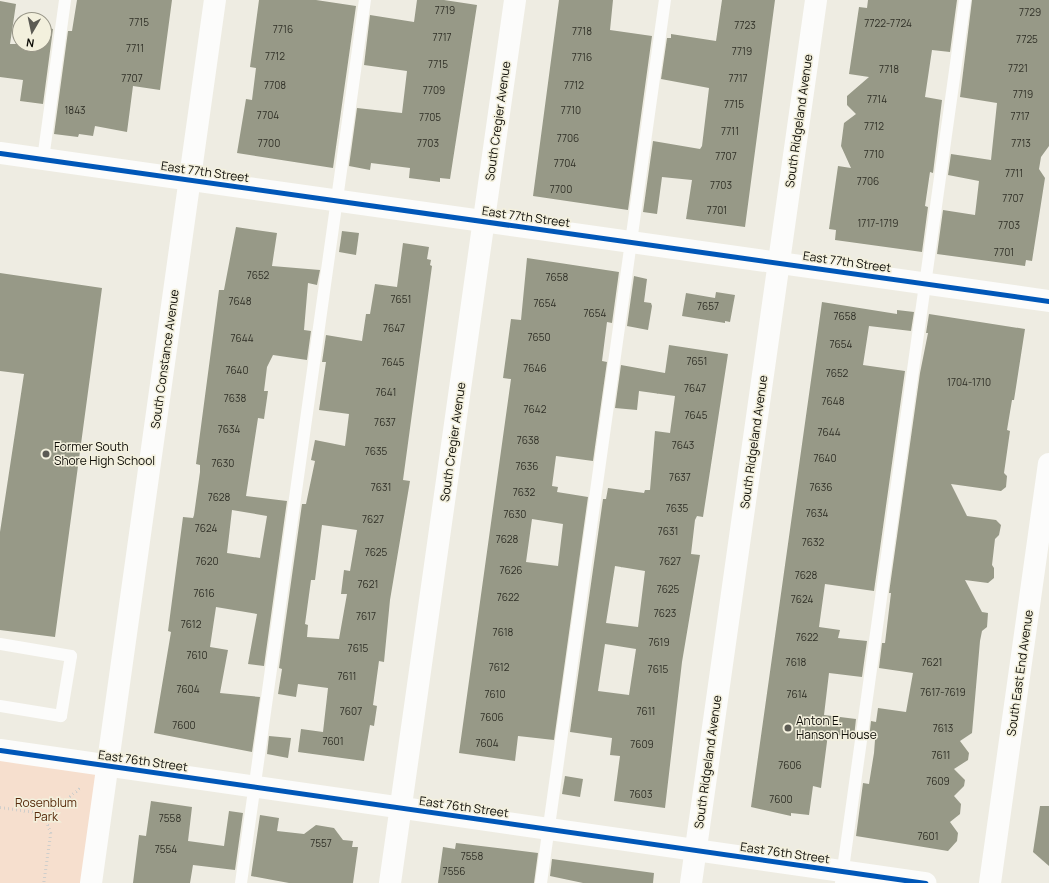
<!DOCTYPE html>
<style>
body{margin:0}
#map{position:relative;width:1049px;height:883px;overflow:hidden;background:#eeece2;font-family:Manrope,sans-serif}
div>[style]{position:absolute}
.green>*{inset:0;background:#f6dfce}
.building>*{inset:0;background:#979987}
.path>*{height:2.5px;margin-top:-1.25px;transform-origin:0;background:repeating-linear-gradient(90deg,#cfcecb 0 1px,transparent 0 4px)}
.service>*{height:12px;margin:-6px;padding:0 6px;transform-origin:6px;border-radius:6px;background:#fcfcfb}
.minor>*{height:22px;margin:-11px;padding:0 11px;transform-origin:11px;border-radius:11px;background:#fcfcfb}
.tertiary>*{height:22px;margin:-11px;padding:0 11px;transform-origin:11px;border-radius:11px;background:#fcfcfb}
.cycleway>*{height:5px;margin:-2.5px;padding:0 2.5px;transform-origin:2.5px;border-radius:2.5px;background:#0057b8}
.dots>*{width:11px;height:11px;translate:-50% -50%;box-sizing:border-box;border:2px solid #f3f0dd;border-radius:50%}
span{translate:-50% -50%;white-space:nowrap;text-align:center;line-height:1.15;-webkit-text-stroke:3px #f3f0dd;paint-order:stroke}
.number-label{font-size:10px;color:#303027}
.number-label span{-webkit-text-stroke-width:0}
.street-label{font-size:12px;color:#0e0d07}
.poi-label{font-size:12px;color:#0e0d07}
.left{translate:0 -50%;text-align:left}
.park-label{font-size:12px;color:#582b0c}
.north{position:absolute;left:12px;top:12px;width:40px;height:40px;box-sizing:border-box;background:#f3f0dd;border:1px solid #979587;border-radius:50%;rotate:189deg;font-size:11px;font-weight:700;line-height:16px;text-align:center;color:#0e0d07}
.north::after{content:'';display:block;margin:auto;width:14px;height:18px;background:#5c5b54;clip-path:polygon(50% 0,100% 100%,50% 72%,0 100%)}
</style>
<div id="map">
<div class="green">
<i style="clip-path:polygon(0 755px,99px 769px,82px 883px,0 883px)"></i>
</div>
<div class="building">
<i style="clip-path:polygon(77px 0,172px 0,160px 90px,133px 86px,127px 132px,95px 126px,93px 136px,79px 134px,78px 137px,54px 134px,68px 31px,72px 31px)"></i>
<i style="clip-path:polygon(259px 0,316px 0,356px 6px,333px 168px,237px 153px,246px 99px,252px 100px,256px 68px,250px 67px)"></i>
<i style="clip-path:polygon(417px 0,444px 0,477px 5px,450px 179px,440px 178px,440px 182px,409px 178px,410px 168px,371px 163px,370px 170px,349px 166px,357px 108px,402px 113px,407px 71px,364px 65px,370px 15px,414px 22px)"></i>
<i style="clip-path:polygon(559px 0,613px 0,610px 30px,652px 36px,628px 210px,533px 196px)"></i>
<i style="clip-path:polygon(722px 0,775px 0,745px 227px,686px 219px,692px 180px,662px 177px,657px 214px,643px 212px,653px 141px,700px 149px,702px 146px,709px 88px,661px 79px,667px 38px,671px 38px,671px 34px,716px 41px)"></i>
<i style="clip-path:polygon(868px 0,957px 0,950px 52px,932px 50px,925px 97px,942px 100px,933px 173px,930px 172px,925px 206px,928px 207px,922px 252px,835px 240px,836px 230px,829px 229px,838px 166px,851px 168px,841px 146px,844px 123px,856px 114px,847px 105px,847px 96px,869px 77px,849px 74px,859px 7px,867px 8px)"></i>
<i style="clip-path:polygon(972px 0,1049px 0,1049px 146px,1041px 157px,1039px 169px,1045px 178px,1032px 261px,1026px 260px,1025px 266px,937px 254px,943px 210px,975px 215px,979px 181px,948px 175px,951px 154px,991px 160px,997px 103px,960px 97px)"></i>
<i style="clip-path:polygon(0 1px,16px 4px,10px 44px,44px 44px,44px 27px,53px 29px,43px 104px,20px 101px,23px 80px,0 77px)"></i>
<i style="clip-path:polygon(evenodd,236px 227px,277px 233px,272px 266px,320px 270px,317px 285px,308px 283px,304px 330px,311px 331px,307px 360px,273px 355px,267px 367px,264px 391px,268px 391px,264px 419px,258px 418px,246px 496px,287px 501px,264px 666px,248px 664px,257px 614px,216px 607px,210px 647px,228px 650px,220px 693px,260px 697px,252px 752px,154px 733px,171px 632px,168px 631px,183px 517px,193px 518px,194px 515px,200px 472px,200px 465px,196px 464px,219px 290px,224px 290px,236px 227px,232px 510px,267px 516px,260px 558px,227px 553px,232px 510px)"></i>
<i style="clip-path:polygon(342px 231px,359px 233px,356px 255px,339px 252px)"></i>
<i style="clip-path:polygon(evenodd,403px 243px,429px 247px,427px 259px,431px 260px,430px 265px,432px 266px,403px 480px,410px 481px,390px 600px,384px 662px,379px 661px,373px 705px,377px 706px,374px 726px,370px 725px,364px 761px,298px 752px,301px 729px,323px 732px,328px 688px,298px 684px,296px 697px,278px 694px,282px 669px,279px 668px,302px 504px,306px 504px,315px 461px,311px 460px,315px 440px,345px 446px,349px 414px,319px 410px,326px 362px,322px 362px,326px 335px,362px 341px,366px 314px,370px 314px,375px 284px,397px 287px,403px 243px,322px 525px,357px 530px,350px 571px,344px 570px,341px 594px,347px 594px,339px 639px,307px 637px,308px 625px,305px 624px,311px 580px,315px 580px,322px 525px)"></i>
<i style="clip-path:polygon(evenodd,527px 258px,619px 272px,612px 323px,607px 322px,602px 361px,607px 362px,593px 461px,556px 456px,552px 486px,558px 487px,557px 492px,588px 497px,554px 740px,518px 736px,515px 761px,459px 753px,511px 379px,503px 378px,511px 319px,521px 320px,527px 258px,532px 519px,563px 524px,558px 566px,526px 562px,532px 519px)"></i>
<i style="clip-path:polygon(0 273px,102px 288px,55px 637px,0 630px,0 532px,24px 374px,0 371px)"></i>
<i style="clip-path:polygon(634px 276px,647px 279px,644px 302px,651px 303px,652px 306px,648px 330px,627px 326px)"></i>
<i style="clip-path:polygon(716px 292px,735px 295px,730px 322px,725px 321px,725px 323px,682px 316px,686px 293px,715px 298px)"></i>
<i style="clip-path:polygon(822px 302px,897px 314px,897px 310px,914px 312px,911px 331px,869px 326px,863px 365px,905px 371px,874px 591px,825px 584px,819px 627px,840px 630px,838px 638px,867px 641px,862px 677px,829px 673px,824px 715px,856px 719px,854px 737px,828px 734px,821px 788px,813px 786px,809px 815px,791px 813px,791px 816px,751px 807px)"></i>
<i style="clip-path:polygon(929px 314px,1025px 329px,1014px 400px,1012px 400px,1007px 430px,1010px 431px,1004px 473px,1007px 476px,1006px 487px,1001px 491px,951px 484px,967px 516px,996px 520px,1001px 525px,999px 535px,995px 539px,992px 565px,994px 568px,994px 578px,988px 583px,965px 580px,982px 612px,988px 613px,987px 627px,982px 631px,980px 641px,972px 733px,960px 741px,969px 753px,968px 760px,954px 769px,965px 780px,964px 786px,954px 796px,961px 804px,960px 814px,950px 822px,958px 833px,957px 841px,948px 851px,856px 836px,863px 783px,869px 784px,874px 753px,875px 740px,869px 739px,871px 721px,876px 722px,878px 708px,906px 712px,913px 673px,879px 668px,882px 643px,885px 643px,891px 593px,889px 593px,920px 373px,928px 333px,926px 333px)"></i>
<i style="clip-path:polygon(evenodd,669px 345px,728px 354px,703px 517px,697px 516px,695px 520px,691px 554px,700px 555px,682px 662px,665px 808px,614px 801px,620px 756px,610px 755px,612px 738px,570px 732px,603px 499px,606px 499px,608px 488px,644px 493px,645px 490px,650px 490px,655px 431px,670px 433px,675px 396px,639px 391px,637px 410px,615px 408px,621px 365px,665px 373px,669px 345px,615px 566px,645px 571px,638px 627px,606px 623px,615px 566px,669px 345px,605px 644px,636px 649px,629px 695px,598px 691px,605px 644px)"></i>
<i style="clip-path:polygon(269px 736px,291px 738px,288px 758px,267px 754px)"></i>
<i style="clip-path:polygon(565px 776px,583px 779px,580px 797px,562px 794px)"></i>
<i style="clip-path:polygon(151px 801px,192px 807px,188px 841px,224px 846px,229px 811px,243px 813px,235px 870px,193px 865px,190px 883px,133px 883px,139px 835px,146px 836px)"></i>
<i style="clip-path:polygon(1040px 806px,1049px 806px,1049px 866px,1033px 852px)"></i>
<i style="clip-path:polygon(260px 815px,279px 818px,277px 831px,304px 834px,316px 825px,334px 828px,343px 840px,353px 841px,352px 847px,358px 847px,353px 883px,289px 883px,251px 876px)"></i>
<i style="clip-path:polygon(456px 843px,538px 853px,534px 883px,438px 883px,443px 847px,455px 849px)"></i>
<i style="clip-path:polygon(552px 859px,654px 873px,653px 883px,583px 883px,550px 876px)"></i>
</div>
<div class="path">
<i style="left:0;top:807px;width:34px;rotate:8deg"></i>
<i style="left:34px;top:812px;width:12px;rotate:24deg"></i>
<i style="left:45px;top:817px;width:17px;rotate:69deg"></i>
<i style="left:51px;top:833px;width:50px;rotate:98deg"></i>
<i style="left:45px;top:817px;width:47px;rotate:-39.8deg"></i>
</div>
<div class="service">
<i style="left:43px;top:159px;width:161px;rotate:-82.1deg"></i>
<i style="left:0;top:644px;width:72px;rotate:9.6deg"></i>
<i style="left:71px;top:656px;width:61px;rotate:99.5deg"></i>
<i style="left:61px;top:716px;width:62px;rotate:-170.7deg"></i>
<i style="left:241px;top:883px;width:892px;rotate:-82.01deg"></i>
<i style="left:541px;top:883px;width:892px;rotate:-82.01deg"></i>
<i style="left:841px;top:883px;width:892px;rotate:-82.01deg"></i>
</div>
<div class="minor">
<i style="left:0;top:153px;width:1059px;rotate:8.03deg"></i>
<i style="left:91px;top:883px;width:892px;rotate:-82.01deg"></i>
<i style="left:390px;top:883px;width:892px;rotate:-81.94deg"></i>
<i style="left:691px;top:883px;width:892px;rotate:-81.94deg"></i>
<i style="left:990px;top:883px;width:423px;rotate:-82deg"></i>
</div>
<div class="tertiary">
<i style="left:0;top:750px;width:935px;rotate:8.18deg"></i>
</div>
<div class="cycleway">
<i style="left:0;top:153px;width:1059px;rotate:8.03deg"></i>
<i style="left:0;top:750px;width:935px;rotate:8.18deg"></i>
</div>
<div class="dots">
<i style="left:46px;top:454px;background:#5c5b54"></i>
<i style="left:788px;top:728px;background:#5c5b54"></i>
</div>
<div class="number-label">
<span style="left:445px;top:11px">7719</span>
<span style="left:1030px;top:13px">7729</span>
<span style="left:139px;top:23px">7715</span>
<span style="left:888px;top:24px">7722-7724</span>
<span style="left:745px;top:26px">7723</span>
<span style="left:283px;top:30px">7716</span>
<span style="left:582px;top:32px">7718</span>
<span style="left:442px;top:38px">7717</span>
<span style="left:1027px;top:40px">7725</span>
<span style="left:135px;top:49px">7711</span>
<span style="left:742px;top:52px">7719</span>
<span style="left:275px;top:57px">7712</span>
<span style="left:582px;top:58px">7716</span>
<span style="left:438px;top:65px">7715</span>
<span style="left:1018px;top:69px">7721</span>
<span style="left:889px;top:70px">7718</span>
<span style="left:132px;top:79px">7707</span>
<span style="left:738px;top:79px">7717</span>
<span style="left:275px;top:86px">7708</span>
<span style="left:574px;top:86px">7712</span>
<span style="left:434px;top:91px">7709</span>
<span style="left:1023px;top:95px">7719</span>
<span style="left:877px;top:100px">7714</span>
<span style="left:734px;top:105px">7715</span>
<span style="left:75px;top:111px">1843</span>
<span style="left:571px;top:111px">7710</span>
<span style="left:268px;top:116px">7704</span>
<span style="left:1020px;top:117px">7717</span>
<span style="left:430px;top:118px">7705</span>
<span style="left:874px;top:127px">7712</span>
<span style="left:730px;top:132px">7711</span>
<span style="left:568px;top:139px">7706</span>
<span style="left:269px;top:144px">7700</span>
<span style="left:428px;top:144px">7703</span>
<span style="left:1021px;top:144px">7713</span>
<span style="left:874px;top:155px">7710</span>
<span style="left:726px;top:157px">7707</span>
<span style="left:565px;top:164px">7704</span>
<span style="left:1014px;top:174px">7711</span>
<span style="left:868px;top:182px">7706</span>
<span style="left:721px;top:186px">7703</span>
<span style="left:561px;top:190px">7700</span>
<span style="left:1013px;top:199px">7707</span>
<span style="left:717px;top:211px">7701</span>
<span style="left:878px;top:224px">1717-1719</span>
<span style="left:1009px;top:226px">7703</span>
<span style="left:1004px;top:253px">7701</span>
<span style="left:258px;top:276px">7652</span>
<span style="left:557px;top:278px">7658</span>
<span style="left:401px;top:300px">7651</span>
<span style="left:240px;top:302px">7648</span>
<span style="left:545px;top:304px">7654</span>
<span style="left:708px;top:307px">7657</span>
<span style="left:595px;top:314px">7654</span>
<span style="left:845px;top:317px">7658</span>
<span style="left:394px;top:329px">7647</span>
<span style="left:539px;top:338px">7650</span>
<span style="left:242px;top:339px">7644</span>
<span style="left:841px;top:345px">7654</span>
<span style="left:697px;top:362px">7651</span>
<span style="left:393px;top:363px">7645</span>
<span style="left:535px;top:369px">7646</span>
<span style="left:237px;top:371px">7640</span>
<span style="left:837px;top:374px">7652</span>
<span style="left:969px;top:383px">1704-1710</span>
<span style="left:695px;top:389px">7647</span>
<span style="left:386px;top:393px">7641</span>
<span style="left:235px;top:399px">7638</span>
<span style="left:833px;top:402px">7648</span>
<span style="left:535px;top:410px">7642</span>
<span style="left:696px;top:416px">7645</span>
<span style="left:385px;top:423px">7637</span>
<span style="left:229px;top:430px">7634</span>
<span style="left:829px;top:433px">7644</span>
<span style="left:528px;top:441px">7638</span>
<span style="left:683px;top:446px">7643</span>
<span style="left:376px;top:452px">7635</span>
<span style="left:825px;top:459px">7640</span>
<span style="left:223px;top:464px">7630</span>
<span style="left:527px;top:467px">7636</span>
<span style="left:680px;top:478px">7637</span>
<span style="left:381px;top:488px">7631</span>
<span style="left:821px;top:488px">7636</span>
<span style="left:524px;top:493px">7632</span>
<span style="left:219px;top:498px">7628</span>
<span style="left:677px;top:509px">7635</span>
<span style="left:817px;top:514px">7634</span>
<span style="left:515px;top:515px">7630</span>
<span style="left:373px;top:520px">7627</span>
<span style="left:206px;top:529px">7624</span>
<span style="left:668px;top:532px">7631</span>
<span style="left:507px;top:540px">7628</span>
<span style="left:813px;top:543px">7632</span>
<span style="left:376px;top:553px">7625</span>
<span style="left:207px;top:562px">7620</span>
<span style="left:670px;top:562px">7627</span>
<span style="left:511px;top:571px">7626</span>
<span style="left:806px;top:576px">7628</span>
<span style="left:368px;top:585px">7621</span>
<span style="left:668px;top:590px">7625</span>
<span style="left:204px;top:594px">7616</span>
<span style="left:508px;top:598px">7622</span>
<span style="left:802px;top:600px">7624</span>
<span style="left:665px;top:614px">7623</span>
<span style="left:366px;top:617px">7617</span>
<span style="left:191px;top:625px">7612</span>
<span style="left:503px;top:633px">7618</span>
<span style="left:807px;top:638px">7622</span>
<span style="left:659px;top:643px">7619</span>
<span style="left:358px;top:649px">7615</span>
<span style="left:197px;top:656px">7610</span>
<span style="left:796px;top:663px">7618</span>
<span style="left:932px;top:663px">7621</span>
<span style="left:499px;top:668px">7612</span>
<span style="left:658px;top:670px">7615</span>
<span style="left:347px;top:677px">7611</span>
<span style="left:188px;top:690px">7604</span>
<span style="left:943px;top:693px">7617-7619</span>
<span style="left:495px;top:695px">7610</span>
<span style="left:797px;top:695px">7614</span>
<span style="left:351px;top:712px">7607</span>
<span style="left:646px;top:712px">7611</span>
<span style="left:492px;top:718px">7606</span>
<span style="left:184px;top:726px">7600</span>
<span style="left:943px;top:729px">7613</span>
<span style="left:333px;top:742px">7601</span>
<span style="left:487px;top:744px">7604</span>
<span style="left:642px;top:745px">7609</span>
<span style="left:941px;top:756px">7611</span>
<span style="left:790px;top:766px">7606</span>
<span style="left:938px;top:782px">7609</span>
<span style="left:641px;top:795px">7603</span>
<span style="left:781px;top:800px">7600</span>
<span style="left:170px;top:819px">7558</span>
<span style="left:928px;top:837px">7601</span>
<span style="left:321px;top:844px">7557</span>
<span style="left:166px;top:850px">7554</span>
<span style="left:472px;top:857px">7558</span>
<span style="left:454px;top:872px">7556</span>
</div>
<div class="street-label">
<span style="left:498px;top:121px;rotate:-82deg">South Cregier Avenue</span>
<span style="left:799px;top:121px;rotate:-82deg">South Ridgeland Avenue</span>
<span style="left:205px;top:172px;rotate:8deg">East 77th Street</span>
<span style="left:526px;top:217px;rotate:8deg">East 77th Street</span>
<span style="left:847px;top:262px;rotate:8deg">East 77th Street</span>
<span style="left:165px;top:359px;rotate:-82deg">South Constance Avenue</span>
<span style="left:453px;top:442px;rotate:-82deg">South Cregier Avenue</span>
<span style="left:754px;top:442px;rotate:-82deg">South Ridgeland Avenue</span>
<span style="left:1020px;top:673px;rotate:-82deg">South East End Avenue</span>
<span style="left:143px;top:761px;rotate:8deg">East 76th Street</span>
<span style="left:708px;top:762px;rotate:-82deg">South Ridgeland Avenue</span>
<span style="left:464px;top:807px;rotate:8deg">East 76th Street</span>
<span style="left:785px;top:853px;rotate:8deg">East 76th Street</span>
</div>
<div class="poi-label">
<span class="left" style="left:54px;top:454px">Former South<br>Shore High School</span>
<span class="left" style="left:796px;top:728px">Anton E.<br>Hanson House</span>
</div>
<div class="park-label">
<span style="left:46px;top:810px">Rosenblum<br>Park</span>
</div>
<div class="north">N</div>
</div>
